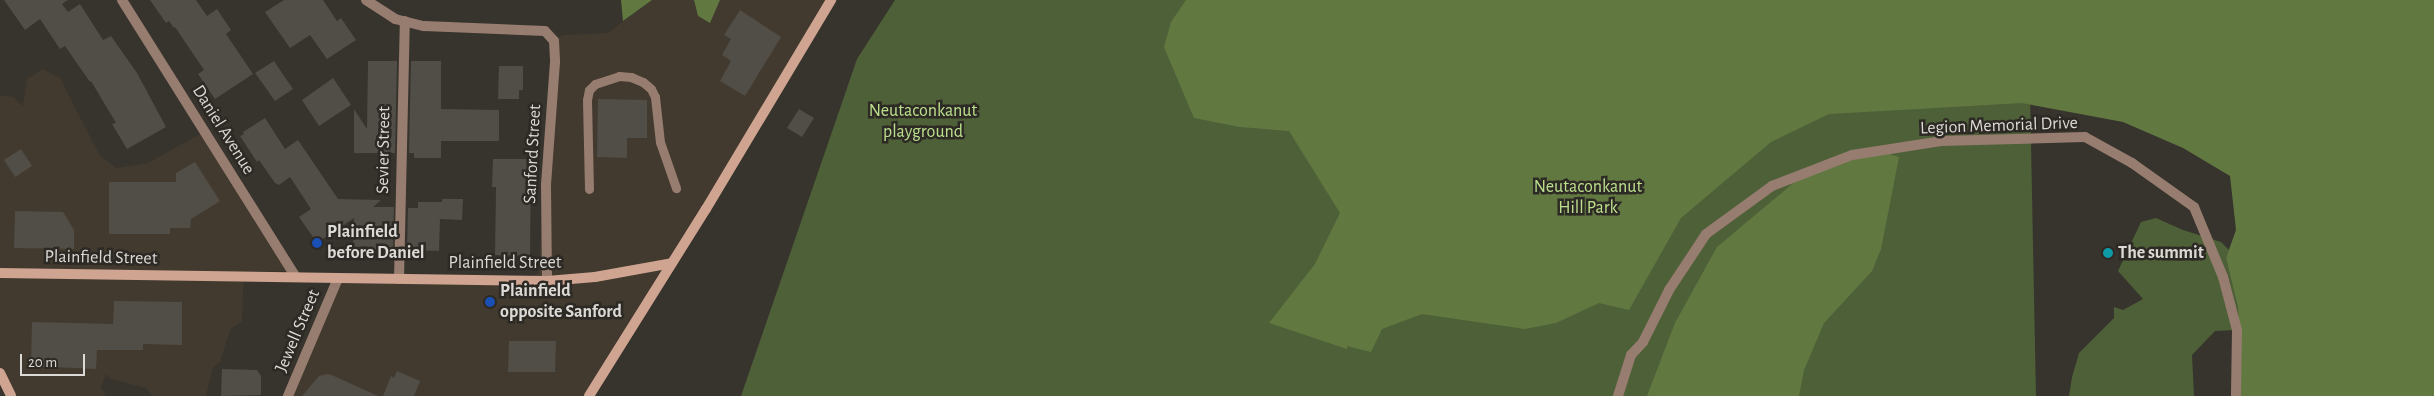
<!DOCTYPE html>
<style>
body{margin:0}
#map{position:relative;width:2434px;height:396px;overflow:hidden;background:#37332d;font-family:"Alegreya Sans",sans-serif}
div>[style]{position:absolute}
.built>*{inset:0;background:#423a2f}
.green>*{inset:0;background:#4e6038}
.forest>*{inset:0;background:#617941}
.building>*{inset:0;background:#514d47}
.lane>*{height:9px;margin:-4.5px;padding:0 4.5px;transform-origin:4.5px;border-radius:4.5px;background:#977c70}
.street>*{height:10px;margin:-5px;padding:0 5px;transform-origin:5px;border-radius:5px;background:#977c70}
.secondary>*{height:10px;margin:-5px;padding:0 5px;transform-origin:5px;border-radius:5px;background:#cfa491}
.dots>*{width:14px;height:14px;translate:-50% -50%;box-sizing:border-box;border:2px solid #2d2924;border-radius:50%}
span{translate:-50% -50%;white-space:nowrap;text-align:center;line-height:1.15;-webkit-text-stroke:5px #2d2924;paint-order:stroke}
.park-label{font-size:18px;color:#bbe08d}
.street-label{font-size:18px;color:#dcdad6}
.poi-label{font-size:18px;color:#dcdad6;font-weight:700}
.left{translate:0 -50%;text-align:left}
.scale{position:absolute;left:20px;top:354px;width:65px;height:22px;box-sizing:border-box;border:2px solid #dcdad6;border-top:0;padding-left:6px;font-size:15px;line-height:18px;white-space:nowrap;color:#dcdad6;-webkit-text-stroke:4px #2d2924;paint-order:stroke}
</style>
<div id="map">
<div class="built">
<i style="clip-path:polygon(652px 0,694px 0,698px 16px,710px 23px,720px 0,830px 0,588px 396px,287px 396px,336px 276px,348px 273px,532px 277px,538px 273px,554px 73px,552px 41px,563px 35px,608px 33px)"></i>
<i style="clip-path:polygon(43px 69px,60px 78px,100px 156px,117px 168px,148px 163px,204px 132px,291px 268px,285px 271px,244px 272px,242px 321px,230px 330px,220px 362px,213px 367px,206px 396px,153px 396px,146px 388px,111px 379px,106px 374px,101px 387px,106px 396px,9px 396px,0 376px,0 95px,13px 97px,23px 106px,27px 79px)"></i>
</div>
<div class="green">
<i style="clip-path:polygon(895px 0,2434px 0,2030px 93px,2036px 396px,741px 396px,857px 59px)"></i>
<i style="clip-path:polygon(2156px 218px,2183px 230px,2221px 242px,2229px 250px,2226px 258px,2238px 308px,2237px 330px,2215px 331px,2192px 355px,2194px 396px,2069px 396px,2072px 377px,2079px 353px,2114px 318px,2114px 307px,2123px 310px,2143px 299px,2118px 271px,2141px 222px)"></i>
</div>
<div class="forest">
<i style="clip-path:polygon(621px 0,652px 0,623px 21px)"></i>
<i style="clip-path:polygon(694px 0,720px 0,710px 23px,698px 16px)"></i>
<i style="clip-path:polygon(1186px 0,2434px 0,2434px 396px,2241px 396px,2238px 308px,2226px 258px,2236px 230px,2230px 176px,2183px 148px,2123px 122px,2022px 103px,1829px 114px,1771px 142px,1681px 218px,1629px 310px,1599px 303px,1556px 323px,1525px 329px,1422px 314px,1382px 329px,1371px 352px,1347px 346px,1347px 349px,1269px 323px,1315px 264px,1340px 213px,1289px 131px,1240px 127px,1194px 118px,1164px 47px,1171px 22px)"></i>
<i style="clip-path:polygon(1889px 154px,1899px 157px,1881px 249px,1872px 271px,1824px 323px,1804px 370px,1799px 396px,1647px 396px,1675px 323px,1717px 247px,1797px 180px,1843px 158px)"></i>
</div>
<div class="building">
<i style="clip-path:polygon(4px 0,68px 0,62px 4px,68px 12px,80px 4px,103px 40px,111px 36px,137px 73px,166px 127px,127px 149px,112px 124px,116px 123px,91px 81px,90px 82px,65px 46px,60px 49px,40px 19px,25px 30px)"></i>
<i style="clip-path:polygon(150px 0,196px 0,207px 16px,217px 9px,231px 30px,226px 34px,253px 74px,215px 99px,198px 74px,204px 70px,175px 27px,174px 28px,169px 21px,166px 23px)"></i>
<i style="clip-path:polygon(284px 0,323px 0,337px 21px,341px 18px,356px 40px,327px 59px,310px 35px,290px 48px,265px 12px)"></i>
<i style="clip-path:polygon(740px 10px,781px 37px,745px 96px,720px 81px,731px 61px,722px 55px,731px 39px,724px 35px)"></i>
<i style="clip-path:polygon(274px 61px,293px 89px,275px 101px,255px 73px)"></i>
<i style="clip-path:polygon(368px 61px,397px 61px,395px 153px,354px 153px,354px 109px,367px 129px)"></i>
<i style="clip-path:polygon(411px 61px,441px 61px,441px 109px,499px 110px,499px 141px,441px 141px,441px 158px,414px 158px,414px 153px,409px 153px)"></i>
<i style="clip-path:polygon(499px 66px,523px 66px,523px 90px,519px 90px,519px 99px,498px 99px)"></i>
<i style="clip-path:polygon(333px 78px,351px 105px,319px 126px,302px 100px)"></i>
<i style="clip-path:polygon(598px 99px,647px 100px,647px 138px,627px 138px,627px 158px,597px 157px)"></i>
<i style="clip-path:polygon(799px 109px,814px 118px,802px 137px,787px 128px)"></i>
<i style="clip-path:polygon(265px 118px,285px 149px,298px 140px,338px 199px,381px 200px,373px 207px,394px 207px,393px 249px,353px 250px,354px 218px,317px 243px,299px 217px,311px 209px,290px 177px,279px 185px,275px 183px,259px 160px,257px 162px,240px 136px,244px 134px,243px 132px)"></i>
<i style="clip-path:polygon(21px 149px,32px 166px,15px 177px,4px 160px)"></i>
<i style="clip-path:polygon(493px 159px,531px 159px,530px 256px,495px 255px,496px 187px,492px 187px)"></i>
<i style="clip-path:polygon(195px 162px,220px 201px,191px 219px,190px 228px,170px 228px,170px 234px,109px 234px,109px 182px,176px 182px,176px 173px)"></i>
<i style="clip-path:polygon(442px 199px,463px 199px,462px 220px,440px 219px,439px 251px,407px 250px,408px 208px,418px 208px,418px 202px,442px 202px)"></i>
<i style="clip-path:polygon(15px 211px,63px 212px,74px 230px,74px 249px,14px 248px)"></i>
<i style="clip-path:polygon(114px 301px,182px 302px,182px 345px,143px 344px,143px 350px,97px 350px,96px 369px,31px 366px,32px 322px,113px 324px)"></i>
<i style="clip-path:polygon(509px 341px,556px 341px,555px 372px,508px 372px)"></i>
<i style="clip-path:polygon(222px 369px,257px 370px,261px 376px,261px 395px,221px 396px)"></i>
<i style="clip-path:polygon(397px 371px,420px 381px,414px 396px,383px 396px,391px 376px,394px 378px)"></i>
<i style="clip-path:polygon(328px 374px,334px 376px,378px 396px,302px 396px,319px 376px)"></i>
</div>
<div class="lane">
<i style="left:589px;top:189px;width:89px;rotate:-91.3deg"></i>
<i style="left:587px;top:100px;width:10px;rotate:-79deg"></i>
<i style="left:589px;top:90px;width:8px;rotate:-45deg"></i>
<i style="left:595px;top:84px;width:25px;rotate:-18deg"></i>
<i style="left:619px;top:76px;width:12px;rotate:5deg"></i>
<i style="left:631px;top:77px;width:13px;rotate:23deg"></i>
<i style="left:643px;top:82px;width:11px;rotate:41deg"></i>
<i style="left:651px;top:89px;width:9px;rotate:63deg"></i>
<i style="left:655px;top:97px;width:45px;rotate:83.7deg"></i>
<i style="left:660px;top:142px;width:49px;rotate:70.8deg"></i>
</div>
<div class="street">
<i style="left:122px;top:0;width:327px;rotate:57.9deg"></i>
<i style="left:366px;top:0;width:35px;rotate:33deg"></i>
<i style="left:395px;top:19px;width:30px;rotate:14deg"></i>
<i style="left:424px;top:26px;width:121px;rotate:2.4deg"></i>
<i style="left:545px;top:31px;width:13px;rotate:48deg"></i>
<i style="left:554px;top:41px;width:21px;rotate:87deg"></i>
<i style="left:555px;top:62px;width:123px;rotate:94.2deg"></i>
<i style="left:546px;top:185px;width:96px;rotate:89.4deg"></i>
<i style="left:399px;top:279px;width:258px;rotate:-88.7deg"></i>
<i style="left:288px;top:396px;width:128px;rotate:-67deg"></i>
<i style="left:1618px;top:396px;width:43px;rotate:-72.4deg"></i>
<i style="left:1631px;top:355px;width:18px;rotate:-47deg"></i>
<i style="left:1643px;top:342px;width:58px;rotate:-63.4deg"></i>
<i style="left:1669px;top:290px;width:67px;rotate:-56.5deg"></i>
<i style="left:1706px;top:234px;width:82px;rotate:-36deg"></i>
<i style="left:1772px;top:186px;width:86px;rotate:-21.2deg"></i>
<i style="left:1852px;top:155px;width:90px;rotate:-8.9deg"></i>
<i style="left:1941px;top:141px;width:144px;rotate:-1.6deg"></i>
<i style="left:2085px;top:137px;width:54px;rotate:29deg"></i>
<i style="left:2132px;top:163px;width:76px;rotate:35.4deg"></i>
<i style="left:2194px;top:207px;width:76px;rotate:67.5deg"></i>
<i style="left:2223px;top:277px;width:55px;rotate:75.2deg"></i>
<i style="left:2237px;top:330px;width:66px;rotate:90.9deg"></i>
</div>
<div class="secondary">
<i style="left:0;top:273px;width:547px;rotate:0.84deg"></i>
<i style="left:547px;top:281px;width:48px;rotate:-4.8deg"></i>
<i style="left:595px;top:277px;width:78px;rotate:-10.3deg"></i>
<i style="left:0;top:373px;width:25px;rotate:64deg"></i>
<i style="left:589px;top:396px;width:221px;rotate:-58deg"></i>
<i style="left:706px;top:209px;width:244px;rotate:-59.1deg"></i>
</div>
<div class="dots">
<i style="left:317px;top:243px;background:#1a4fb4"></i>
<i style="left:2108px;top:253px;background:#0f9aa8"></i>
<i style="left:490px;top:302px;background:#1a4fb4"></i>
</div>
<div class="park-label">
<span style="left:923px;top:122px">Neutaconkanut<br>playground</span>
<span style="left:1588px;top:198px">Neutaconkanut<br>Hill Park</span>
</div>
<div class="street-label">
<span style="left:1999px;top:126px;rotate:-2deg">Legion Memorial Drive</span>
<span style="left:223px;top:130px;rotate:58deg">Daniel Avenue</span>
<span style="left:384px;top:150px;rotate:-89deg">Sevier Street</span>
<span style="left:533px;top:154px;rotate:-87deg">Sanford Street</span>
<span style="left:101px;top:258px;rotate:1deg">Plainfield Street</span>
<span style="left:505px;top:263px">Plainfield Street</span>
<span style="left:298px;top:331px;rotate:-67deg">Jewell Street</span>
</div>
<div class="poi-label">
<span class="left" style="left:327px;top:243px">Plainfield<br>before Daniel</span>
<span class="left" style="left:2118px;top:253px">The summit</span>
<span class="left" style="left:500px;top:302px">Plainfield<br>opposite Sanford</span>
</div>
<div class="scale">20 m</div>
</div>
